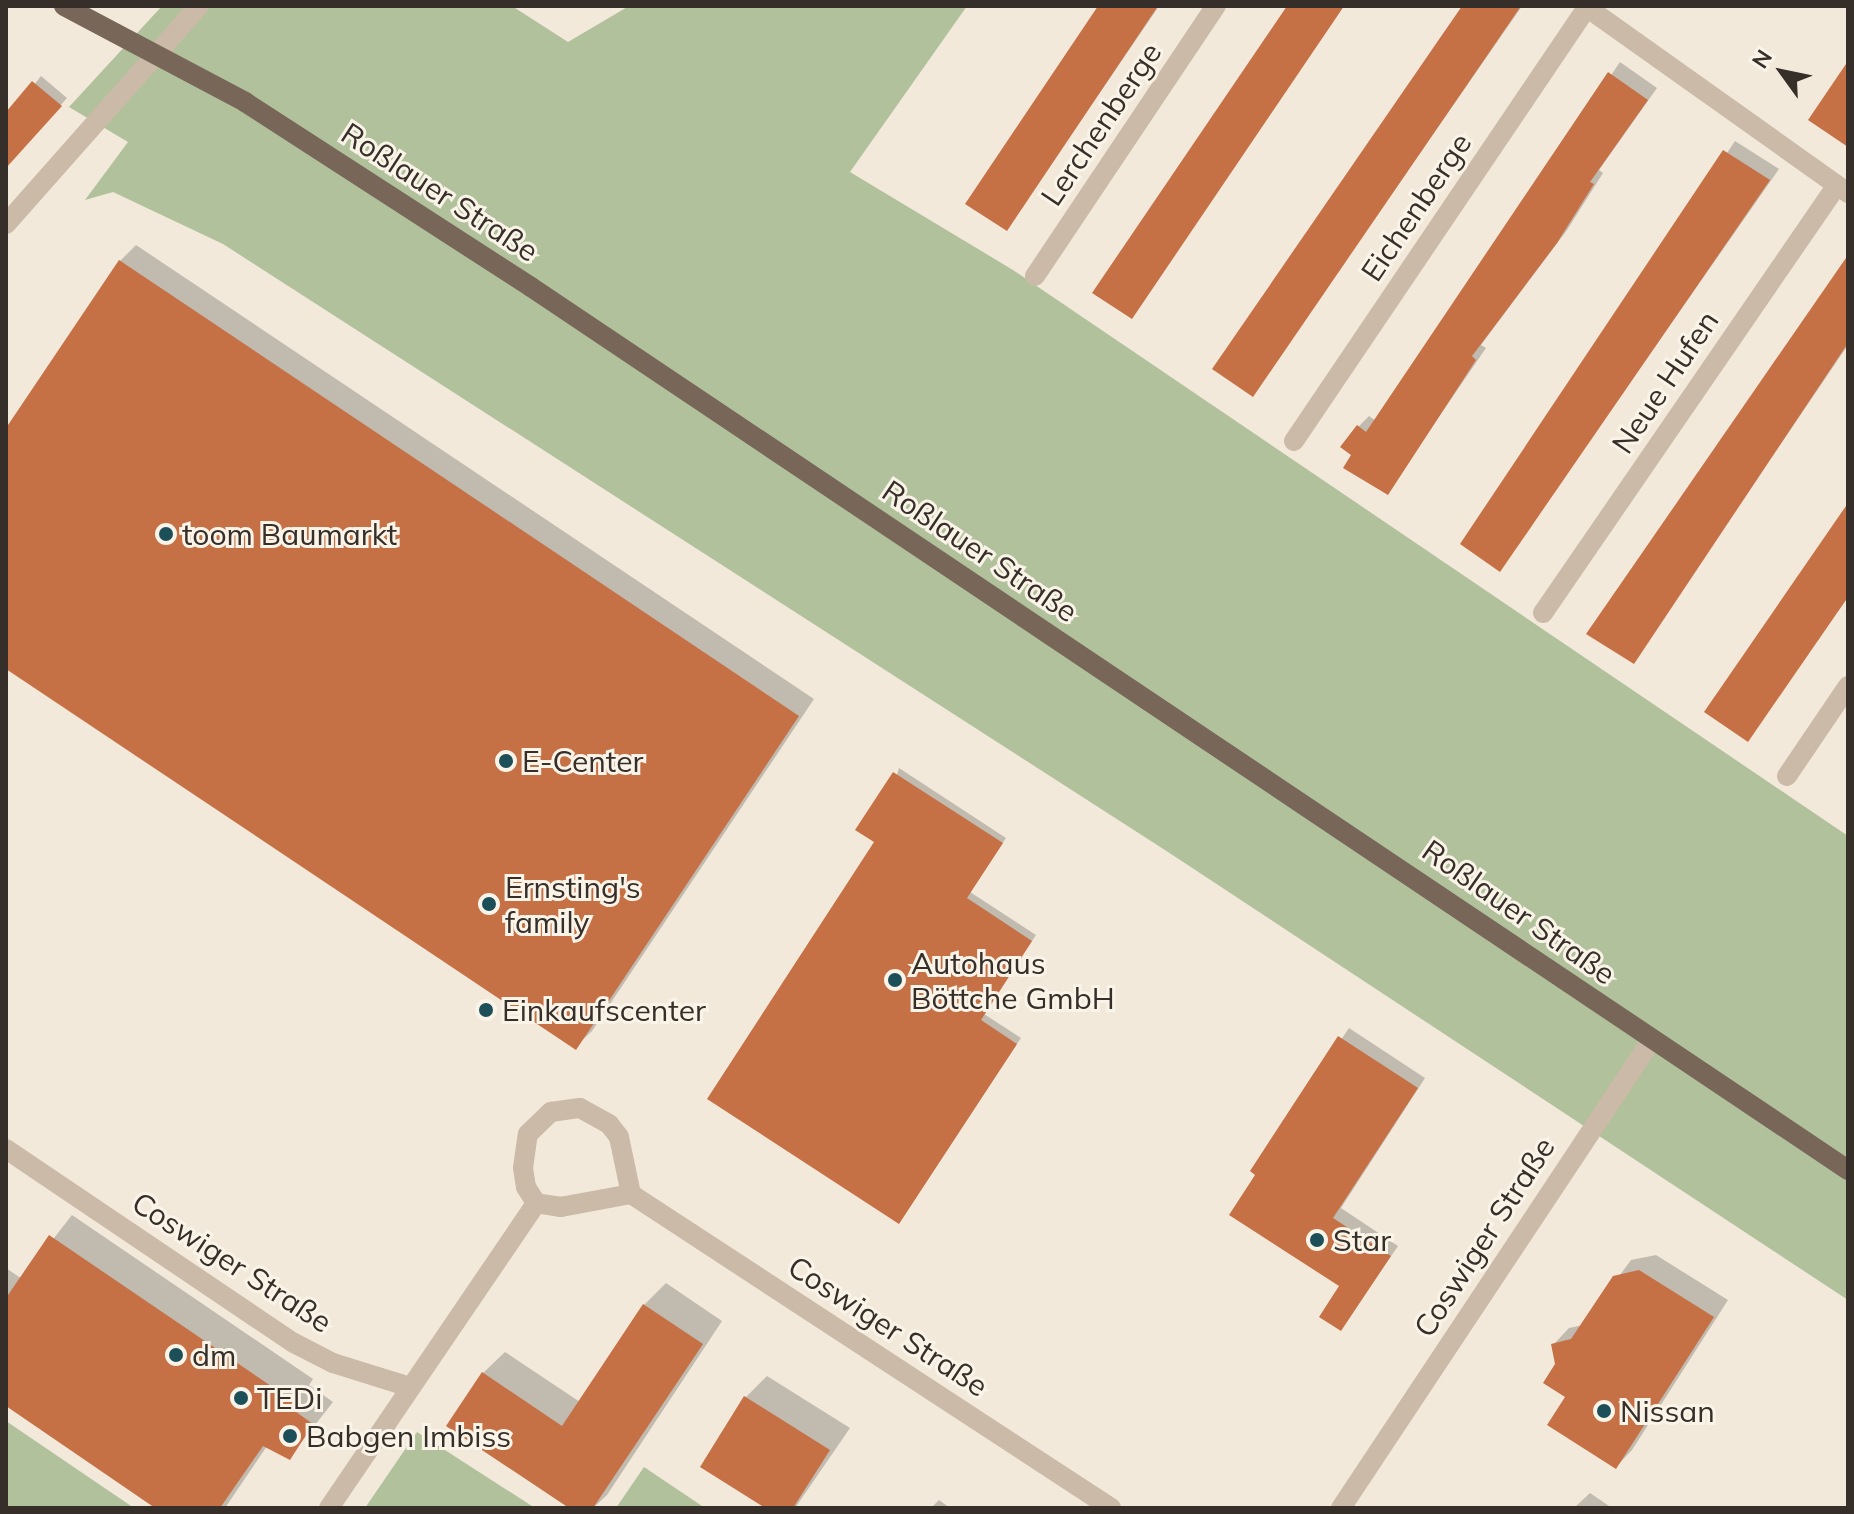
<!DOCTYPE html>
<meta charset="utf-8">
<style>
body{margin:0}
#map{position:relative;width:1854px;height:1514px;overflow:hidden;background:#f2e9db;font-family:Mulish,sans-serif}
div>[style]{position:absolute}
.green>*{inset:0;background:#b1c19b}
.shadow>*{inset:0;background:#0003}
.building>*{inset:0;background:#c67045}
.minor>*{height:20px;margin:-10px;padding:0 10px;transform-origin:10px;border-radius:10px;background:#cabaa7}
.major>*{height:20px;margin:-10px;padding:0 10px;transform-origin:10px;border-radius:10px;background:#786659}
.dots>*{width:22px;height:22px;translate:-50% -50%;box-sizing:border-box;border:4px solid #f9f3e8;border-radius:50%}
span{translate:-50% -50%;white-space:nowrap;text-align:center;line-height:1.15;-webkit-text-stroke:6px #f9f3e8;paint-order:stroke}
.street-label{font-size:30px;color:#362e28}
.poi-label{font-size:30px;color:#362e28}
.left{translate:0 -50%;text-align:left}
.frame{position:absolute;inset:0;border:8px solid #362e28;pointer-events:none}
.north{position:absolute;left:1742px;top:32px;width:80px;height:80px;-webkit-text-stroke:6px #f9f3e8;paint-order:stroke;rotate:303deg;font-size:22px;font-weight:700;line-height:32px;text-align:center;color:#362e28}
.north::after{content:'';display:block;margin:auto;width:28px;height:36px;background:#362e28;clip-path:polygon(50% 0,100% 100%,50% 72%,0 100%)}
</style>
<div id="map">
<div class="green">
<i style="clip-path:polygon(162px 6px,512px 6px,568px 42px,629px 6px,967px 6px,850px 172px,1013px 270px,1848px 836px,1848px 1300px,1168px 852px,223px 244px,113px 192px,85px 200px,128px 142px,69px 107px)"></i>
<i style="clip-path:polygon(6px 1421px,134px 1508px,6px 1508px)"></i>
<i style="clip-path:polygon(417px 1432px,535px 1508px,365px 1508px)"></i>
<i style="clip-path:polygon(644px 1467px,705px 1508px,616px 1508px)"></i>
</div>
<div class="shadow">
<i style="clip-path:polygon(1102px 6px,1159px 6px,1007px 229px)"></i>
<i style="clip-path:polygon(1287px 6px,1344px 6px,1131px 317px)"></i>
<i style="clip-path:polygon(1463px 6px,1522px 6px,1253px 394px)"></i>
<i style="clip-path:polygon(1620px 62px,1657px 88px,1599px 170px,1603px 173px,1567px 230px,1481px 345px,1486px 348px,1387px 493px,1354px 455px,1358px 427px,1369px 416px,1376px 421px)"></i>
<i style="clip-path:polygon(41px 76px,67px 98px,6px 166px,6px 121px)"></i>
<i style="clip-path:polygon(1735px 141px,1779px 169px,1500px 569px,1463px 544px)"></i>
<i style="clip-path:polygon(136px 245px,814px 699px,592px 1031px,575px 1047px,6px 666px,6px 432px,120px 261px)"></i>
<i style="clip-path:polygon(1848px 258px,1848px 345px,1633px 661px)"></i>
<i style="clip-path:polygon(1848px 505px,1848px 597px,1748px 740px)"></i>
<i style="clip-path:polygon(899px 768px,1006px 838px,970px 892px,1036px 935px,984px 1014px,1021px 1038px,899px 1222px,877px 842px)"></i>
<i style="clip-path:polygon(1349px 1028px,1425px 1078px,1341px 1208px,1398px 1246px,1341px 1329px,1341px 1286px,1252px 1170px)"></i>
<i style="clip-path:polygon(72px 1215px,313px 1379px,309px 1385px,333px 1402px,289px 1458px,267px 1446px,225px 1508px,159px 1508px,6px 1404px,6px 1268px,22px 1279px)"></i>
<i style="clip-path:polygon(1656px 1255px,1728px 1300px,1632px 1450px,1616px 1467px,1568px 1396px,1553px 1345px,1569px 1328px,1583px 1325px,1631px 1260px)"></i>
<i style="clip-path:polygon(666px 1283px,722px 1321px,607px 1495px,593px 1508px,573px 1508px,483px 1373px,505px 1352px,580px 1402px,644px 1305px)"></i>
<i style="clip-path:polygon(767px 1376px,850px 1428px,795px 1508px,769px 1508px,745px 1398px)"></i>
<i style="clip-path:polygon(1590px 1493px,1612px 1508px,1574px 1508px)"></i>
<i style="clip-path:polygon(939px 1500px,950px 1508px,931px 1508px)"></i>
</div>
<div class="building">
<i style="clip-path:polygon(1098px 6px,1158px 6px,1007px 231px,965px 204px)"></i>
<i style="clip-path:polygon(1287px 6px,1344px 6px,1132px 319px,1092px 293px)"></i>
<i style="clip-path:polygon(1462px 6px,1521px 6px,1253px 397px,1212px 369px)"></i>
<i style="clip-path:polygon(1848px 61px,1848px 147px,1808px 120px)"></i>
<i style="clip-path:polygon(1608px 72px,1648px 100px,1590px 182px,1594px 184px,1557px 243px,1472px 356px,1476px 360px,1388px 495px,1343px 468px,1351px 455px,1340px 447px,1357px 425px,1366px 432px)"></i>
<i style="clip-path:polygon(32px 81px,62px 106px,6px 168px,6px 112px)"></i>
<i style="clip-path:polygon(1723px 150px,1770px 180px,1500px 572px,1460px 544px)"></i>
<i style="clip-path:polygon(1848px 255px,1848px 343px,1634px 664px,1586px 634px)"></i>
<i style="clip-path:polygon(119px 260px,799px 716px,576px 1050px,6px 669px,6px 428px)"></i>
<i style="clip-path:polygon(1848px 503px,1848px 597px,1748px 742px,1704px 712px)"></i>
<i style="clip-path:polygon(893px 772px,1003px 843px,967px 898px,1032px 941px,981px 1020px,1017px 1044px,899px 1224px,707px 1099px,874px 842px,855px 830px)"></i>
<i style="clip-path:polygon(1338px 1036px,1418px 1088px,1333px 1218px,1391px 1256px,1341px 1331px,1319px 1317px,1339px 1286px,1229px 1215px,1255px 1175px,1250px 1171px)"></i>
<i style="clip-path:polygon(49px 1235px,293px 1401px,289px 1407px,313px 1424px,290px 1460px,263px 1446px,220px 1508px,155px 1508px,6px 1406px,6px 1298px)"></i>
<i style="clip-path:polygon(1639px 1270px,1714px 1317px,1616px 1469px,1547px 1425px,1565px 1397px,1543px 1383px,1555px 1364px,1551px 1344px,1571px 1339px,1613px 1276px)"></i>
<i style="clip-path:polygon(643px 1304px,703px 1344px,593px 1508px,569px 1508px,446px 1426px,482px 1372px,562px 1426px)"></i>
<i style="clip-path:polygon(744px 1396px,830px 1450px,793px 1508px,765px 1508px,700px 1467px)"></i>
</div>
<div class="minor">
<i style="left:1585px;top:6px;width:323px;rotate:35.4deg"></i>
<i style="left:6px;top:224px;width:291px;rotate:-48.5deg"></i>
<i style="left:1035px;top:276px;width:325px;rotate:-56.2deg"></i>
<i style="left:1294px;top:441px;width:525px;rotate:-55.95deg"></i>
<i style="left:1543px;top:613px;width:519px;rotate:-55.51deg"></i>
<i style="left:1787px;top:776px;width:109px;rotate:-55.9deg"></i>
<i style="left:580px;top:1108px;width:33px;rotate:29deg"></i>
<i style="left:609px;top:1124px;width:16px;rotate:52deg"></i>
<i style="left:619px;top:1137px;width:58px;rotate:78.1deg"></i>
<i style="left:631px;top:1194px;width:71px;rotate:169.5deg"></i>
<i style="left:561px;top:1207px;width:25px;rotate:-171deg"></i>
<i style="left:536px;top:1203px;width:19px;rotate:-122deg"></i>
<i style="left:526px;top:1187px;width:19px;rotate:-99deg"></i>
<i style="left:523px;top:1168px;width:34px;rotate:-82deg"></i>
<i style="left:528px;top:1134px;width:32px;rotate:-44deg"></i>
<i style="left:551px;top:1112px;width:29px;rotate:-8deg"></i>
<i style="left:6px;top:1149px;width:347px;rotate:34deg"></i>
<i style="left:294px;top:1343px;width:44px;rotate:27.1deg"></i>
<i style="left:333px;top:1363px;width:81px;rotate:17.3deg"></i>
<i style="left:631px;top:1194px;width:574px;rotate:33.19deg"></i>
<i style="left:329px;top:1508px;width:369px;rotate:-55.8deg"></i>
<i style="left:1341px;top:1508px;width:561px;rotate:-56.42deg"></i>
</div>
<div class="major">
<i style="left:64px;top:6px;width:205px;rotate:27.9deg"></i>
<i style="left:245px;top:102px;width:341px;rotate:32.9deg"></i>
<i style="left:531px;top:287px;width:1586px;rotate:33.84deg"></i>
</div>
<div class="dots">
<i style="left:166px;top:534px;background:#1d4f58"></i>
<i style="left:506px;top:761px;background:#1d4f58"></i>
<i style="left:489px;top:904px;background:#1d4f58"></i>
<i style="left:895px;top:980px;background:#1d4f58"></i>
<i style="left:486px;top:1010px;background:#1d4f58"></i>
<i style="left:1317px;top:1240px;background:#1d4f58"></i>
<i style="left:176px;top:1355px;background:#1d4f58"></i>
<i style="left:241px;top:1398px;background:#1d4f58"></i>
<i style="left:1604px;top:1411px;background:#1d4f58"></i>
<i style="left:290px;top:1436px;background:#1d4f58"></i>
</div>
<div class="street-label">
<span style="left:1101px;top:124px;rotate:-56deg">Lerchenberge</span>
<span style="left:440px;top:192px;rotate:33deg">Roßlauer Straße</span>
<span style="left:1416px;top:207px;rotate:-56deg">Eichenberge</span>
<span style="left:1665px;top:382px;rotate:-56deg">Neue Hufen</span>
<span style="left:980px;top:551px;rotate:34deg">Roßlauer Straße</span>
<span style="left:1519px;top:912px;rotate:35deg">Roßlauer Straße</span>
<span style="left:1484px;top:1237px;rotate:-57deg">Coswiger Straße</span>
<span style="left:232px;top:1262px;rotate:33deg">Coswiger Straße</span>
<span style="left:888px;top:1326px;rotate:33deg">Coswiger Straße</span>
</div>
<div class="poi-label">
<span class="left" style="left:182px;top:534px">toom Baumarkt</span>
<span class="left" style="left:522px;top:761px">E-Center</span>
<span class="left" style="left:505px;top:904px">Ernsting's<br>family</span>
<span class="left" style="left:911px;top:980px">Autohaus<br>Böttche GmbH</span>
<span class="left" style="left:502px;top:1010px">Einkaufscenter</span>
<span class="left" style="left:1333px;top:1240px">Star</span>
<span class="left" style="left:192px;top:1355px">dm</span>
<span class="left" style="left:257px;top:1398px">TEDi</span>
<span class="left" style="left:1620px;top:1411px">Nissan</span>
<span class="left" style="left:306px;top:1436px">Babgen Imbiss</span>
</div>
<div class="frame"></div>
<div class="north">N</div>
</div>
